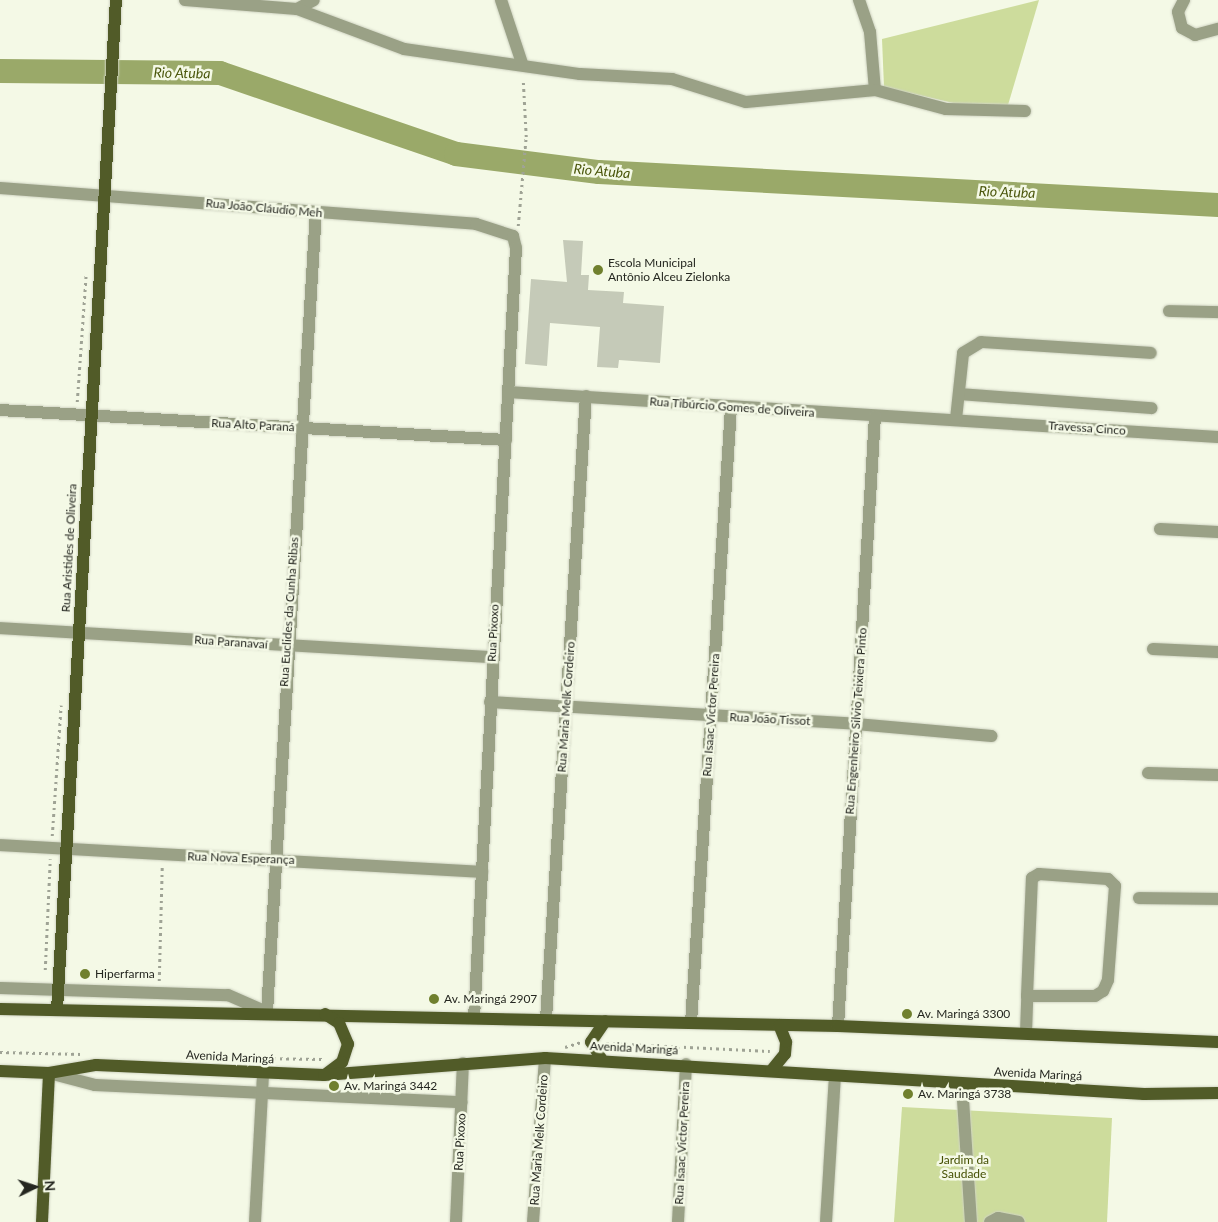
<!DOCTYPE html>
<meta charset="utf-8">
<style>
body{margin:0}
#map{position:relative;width:1218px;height:1222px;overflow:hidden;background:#f4f9e6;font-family:Lato,sans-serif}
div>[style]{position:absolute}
.green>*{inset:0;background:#cddc9c}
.river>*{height:24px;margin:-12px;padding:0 12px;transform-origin:12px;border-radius:12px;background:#9aa969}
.building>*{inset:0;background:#c5cab8}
.path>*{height:2.5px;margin-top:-1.25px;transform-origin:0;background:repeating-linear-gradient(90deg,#9fa395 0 2.5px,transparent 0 6.5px)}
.roads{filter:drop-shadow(0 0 1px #cfd3c2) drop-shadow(0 0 1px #cfd3c2)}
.minor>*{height:12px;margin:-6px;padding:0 6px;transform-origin:6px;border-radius:6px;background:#9aa186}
.major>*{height:12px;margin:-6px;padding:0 6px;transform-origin:6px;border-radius:6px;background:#515b28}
.dots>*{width:14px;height:14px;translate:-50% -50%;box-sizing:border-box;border:2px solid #f4f9e6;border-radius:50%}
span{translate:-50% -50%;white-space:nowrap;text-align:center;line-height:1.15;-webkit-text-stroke:5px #f4f9e6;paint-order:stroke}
.street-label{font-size:12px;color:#252720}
.poi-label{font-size:12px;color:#252720}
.left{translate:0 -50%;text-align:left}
.park-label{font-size:12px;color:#465104}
.water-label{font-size:14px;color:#4a560b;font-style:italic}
.north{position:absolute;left:10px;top:1162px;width:50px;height:50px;-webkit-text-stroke:4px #f4f9e6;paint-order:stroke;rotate:86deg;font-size:14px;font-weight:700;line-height:20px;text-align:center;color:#252720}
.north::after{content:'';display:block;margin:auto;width:18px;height:22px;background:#252720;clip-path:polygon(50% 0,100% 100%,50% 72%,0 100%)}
</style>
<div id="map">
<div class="green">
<i style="clip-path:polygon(1039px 0,1008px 105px,962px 105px,884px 87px,882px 39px)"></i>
<i style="clip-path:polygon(902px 1107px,1112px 1118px,1107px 1222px,894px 1222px)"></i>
</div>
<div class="river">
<i style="left:0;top:71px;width:220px;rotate:0.5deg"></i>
<i style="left:220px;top:73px;width:250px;rotate:18.9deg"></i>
<i style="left:456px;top:154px;width:144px;rotate:7.2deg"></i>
<i style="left:599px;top:172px;width:620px;rotate:3.05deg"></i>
</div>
<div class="building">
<i style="clip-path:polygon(563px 240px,583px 241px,581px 275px,589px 275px,588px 290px,624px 292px,623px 303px,664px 306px,660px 363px,619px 360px,618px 368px,597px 367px,600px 327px,550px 323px,547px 366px,525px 364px,531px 279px,567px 282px)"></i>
</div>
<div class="path">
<i style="left:518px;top:226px;width:89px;rotate:-84.9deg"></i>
<i style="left:526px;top:137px;width:58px;rotate:-93deg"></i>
<i style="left:77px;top:402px;width:129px;rotate:-86deg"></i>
<i style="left:52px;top:836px;width:131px;rotate:-86.1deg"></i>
<i style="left:45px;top:970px;width:111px;rotate:-87.4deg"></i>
<i style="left:159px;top:981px;width:115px;rotate:-88.5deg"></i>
<i style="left:606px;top:1043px;width:164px;rotate:2.8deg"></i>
<i style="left:565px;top:1047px;width:17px;rotate:-17deg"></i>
<i style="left:0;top:1052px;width:81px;rotate:1.4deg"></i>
<i style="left:254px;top:1058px;width:69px;rotate:0.8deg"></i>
</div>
<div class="roads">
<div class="minor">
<i style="left:185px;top:0;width:112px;rotate:4.6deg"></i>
<i style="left:297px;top:9px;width:19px;rotate:-28deg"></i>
<i style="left:501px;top:0;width:66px;rotate:71.6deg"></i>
<i style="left:859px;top:0;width:34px;rotate:71deg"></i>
<i style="left:870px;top:32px;width:58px;rotate:85.1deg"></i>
<i style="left:1184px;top:0;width:13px;rotate:117deg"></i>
<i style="left:1178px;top:12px;width:16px;rotate:76deg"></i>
<i style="left:1182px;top:28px;width:15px;rotate:28deg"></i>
<i style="left:1195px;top:35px;width:24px;rotate:-15deg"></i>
<i style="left:297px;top:9px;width:114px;rotate:20.5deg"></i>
<i style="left:404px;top:49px;width:178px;rotate:8.1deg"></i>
<i style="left:580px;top:74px;width:92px;rotate:3.1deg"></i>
<i style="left:672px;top:79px;width:77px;rotate:17.3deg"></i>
<i style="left:746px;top:102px;width:130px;rotate:-5.3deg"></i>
<i style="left:875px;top:90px;width:73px;rotate:15deg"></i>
<i style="left:946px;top:109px;width:79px;rotate:1.5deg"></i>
<i style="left:0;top:188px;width:477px;rotate:4.3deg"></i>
<i style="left:476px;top:224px;width:39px;rotate:18deg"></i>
<i style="left:513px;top:236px;width:12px;rotate:76deg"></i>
<i style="left:516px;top:248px;width:771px;rotate:93.12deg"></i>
<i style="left:1169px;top:311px;width:49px;rotate:1.2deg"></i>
<i style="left:508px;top:392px;width:711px;rotate:3.63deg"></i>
<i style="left:959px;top:394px;width:193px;rotate:4.2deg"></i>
<i style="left:0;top:410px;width:507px;rotate:3.39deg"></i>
<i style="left:956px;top:419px;width:66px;rotate:-83.9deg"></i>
<i style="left:963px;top:353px;width:21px;rotate:-31deg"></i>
<i style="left:981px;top:342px;width:170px;rotate:3.7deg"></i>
<i style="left:1160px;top:529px;width:58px;rotate:3deg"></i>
<i style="left:0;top:628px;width:492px;rotate:3.4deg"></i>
<i style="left:1153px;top:649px;width:65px;rotate:2.6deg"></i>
<i style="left:490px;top:702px;width:367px;rotate:3.4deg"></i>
<i style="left:856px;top:724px;width:136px;rotate:5.1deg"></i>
<i style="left:1148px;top:773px;width:70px;rotate:1.6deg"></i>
<i style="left:0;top:845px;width:483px;rotate:3.2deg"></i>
<i style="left:1139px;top:898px;width:79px;rotate:0.7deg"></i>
<i style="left:0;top:988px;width:228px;rotate:1.8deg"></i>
<i style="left:228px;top:995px;width:43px;rotate:23.6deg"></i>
<i style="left:267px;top:1012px;width:801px;rotate:-86.5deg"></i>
<i style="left:546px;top:1019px;width:624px;rotate:-86.33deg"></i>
<i style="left:691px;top:1023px;width:617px;rotate:-86.28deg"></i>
<i style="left:838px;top:1026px;width:611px;rotate:-86.53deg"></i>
<i style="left:1026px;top:1033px;width:37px;rotate:-88deg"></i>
<i style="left:1027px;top:996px;width:118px;rotate:-87.6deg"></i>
<i style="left:1032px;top:878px;width:8px;rotate:-30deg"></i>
<i style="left:1039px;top:874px;width:69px;rotate:4.1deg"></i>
<i style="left:1108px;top:879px;width:10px;rotate:45deg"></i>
<i style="left:1115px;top:886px;width:94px;rotate:94.3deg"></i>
<i style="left:1108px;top:980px;width:12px;rotate:114deg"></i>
<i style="left:1103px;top:991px;width:9px;rotate:148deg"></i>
<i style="left:1095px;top:996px;width:68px;rotate:180deg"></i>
<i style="left:49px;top:1073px;width:48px;rotate:14.6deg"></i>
<i style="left:95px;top:1085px;width:367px;rotate:2.7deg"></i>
<i style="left:962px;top:1084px;width:138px;rotate:86.3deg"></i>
<i style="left:255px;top:1222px;width:150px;rotate:-86.9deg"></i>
<i style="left:456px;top:1222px;width:159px;rotate:-87.5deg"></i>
<i style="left:533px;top:1222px;width:164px;rotate:-85.8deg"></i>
<i style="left:678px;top:1222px;width:158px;rotate:-87.1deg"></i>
<i style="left:826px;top:1222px;width:146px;rotate:-86.5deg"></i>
<i style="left:990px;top:1222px;width:9px;rotate:-27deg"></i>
<i style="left:998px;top:1218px;width:21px;rotate:11deg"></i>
</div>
<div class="major">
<i style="left:0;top:1009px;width:838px;rotate:1.16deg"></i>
<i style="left:838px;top:1026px;width:380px;rotate:2.4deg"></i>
<i style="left:57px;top:1010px;width:1012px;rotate:-86.66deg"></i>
<i style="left:325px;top:1014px;width:17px;rotate:33deg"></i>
<i style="left:339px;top:1023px;width:23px;rotate:67deg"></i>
<i style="left:348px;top:1044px;width:19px;rotate:108deg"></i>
<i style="left:342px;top:1062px;width:20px;rotate:143deg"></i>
<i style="left:602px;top:1060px;width:21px;rotate:-121deg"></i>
<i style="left:591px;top:1042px;width:25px;rotate:-56deg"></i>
<i style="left:0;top:1071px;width:49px;rotate:2.3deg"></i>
<i style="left:49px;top:1073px;width:48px;rotate:-9.7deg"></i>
<i style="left:96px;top:1065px;width:228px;rotate:2.5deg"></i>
<i style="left:324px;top:1075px;width:222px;rotate:-4.4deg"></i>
<i style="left:545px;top:1058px;width:600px;rotate:3.44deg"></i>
<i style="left:1144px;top:1094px;width:74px;rotate:-0.8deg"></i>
<i style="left:771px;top:1071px;width:22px;rotate:-51deg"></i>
<i style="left:785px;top:1054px;width:12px;rotate:-85deg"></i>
<i style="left:786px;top:1042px;width:18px;rotate:-112deg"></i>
<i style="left:42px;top:1222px;width:149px;rotate:-87.3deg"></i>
</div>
</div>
<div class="dots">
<i style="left:598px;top:270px;background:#70802e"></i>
<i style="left:85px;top:974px;background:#70802e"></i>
<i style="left:434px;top:999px;background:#70802e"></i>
<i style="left:907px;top:1014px;background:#70802e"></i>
<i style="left:334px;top:1086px;background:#70802e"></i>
<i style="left:908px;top:1094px;background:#70802e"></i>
</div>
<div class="street-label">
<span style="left:264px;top:208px;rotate:5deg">Rua João Cláudio Meh</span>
<span style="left:732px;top:407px;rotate:4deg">Rua Tibúrcio Gomes de Oliveira</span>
<span style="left:253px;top:425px;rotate:3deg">Rua Alto Paraná</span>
<span style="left:1087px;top:428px;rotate:4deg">Travessa Cinco</span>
<span style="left:69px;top:548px;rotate:-87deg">Rua Aristides de Oliveira</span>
<span style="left:289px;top:612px;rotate:-86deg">Rua Euclides da Cunha Ribas</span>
<span style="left:493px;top:633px;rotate:-87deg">Rua Pixoxo</span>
<span style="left:231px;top:642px;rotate:4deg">Rua Paranavaí</span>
<span style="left:566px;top:707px;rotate:-86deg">Rua Maria Melk Cordeiro</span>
<span style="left:711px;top:715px;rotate:-86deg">Rua Isaac Victor Pereira</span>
<span style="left:770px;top:719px;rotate:3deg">Rua João Tissot</span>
<span style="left:856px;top:721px;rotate:-86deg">Rua Engenheiro Silvio Teixiera Pinto</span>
<span style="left:241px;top:858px;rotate:2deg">Rua Nova Esperança</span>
<span style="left:634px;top:1048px;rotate:3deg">Avenida Maringá</span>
<span style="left:230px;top:1057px;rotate:3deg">Avenida Maringá</span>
<span style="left:1038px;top:1074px;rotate:3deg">Avenida Maringá</span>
<span style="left:539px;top:1140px;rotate:-86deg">Rua Maria Melk Cordeiro</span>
<span style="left:460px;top:1142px;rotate:-87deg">Rua Pixoxo</span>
<span style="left:682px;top:1143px;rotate:-87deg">Rua Isaac Victor Pereira</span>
</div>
<div class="poi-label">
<span class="left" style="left:608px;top:270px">Escola Municipal<br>Antônio Alceu Zielonka</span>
<span class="left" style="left:95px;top:974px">Hiperfarma</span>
<span class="left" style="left:444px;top:999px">Av. Maringá 2907</span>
<span class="left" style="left:917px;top:1014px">Av. Maringá 3300</span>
<span class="left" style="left:344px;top:1086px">Av. Maringá 3442</span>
<span class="left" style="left:918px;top:1094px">Av. Maringá 3738</span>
</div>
<div class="park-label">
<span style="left:964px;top:1167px">Jardim da<br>Saudade</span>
</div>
<div class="water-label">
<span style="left:182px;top:73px;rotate:1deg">Rio Atuba</span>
<span style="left:602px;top:171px;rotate:5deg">Rio Atuba</span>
<span style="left:1007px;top:192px;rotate:2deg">Rio Atuba</span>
</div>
<div class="north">N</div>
</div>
